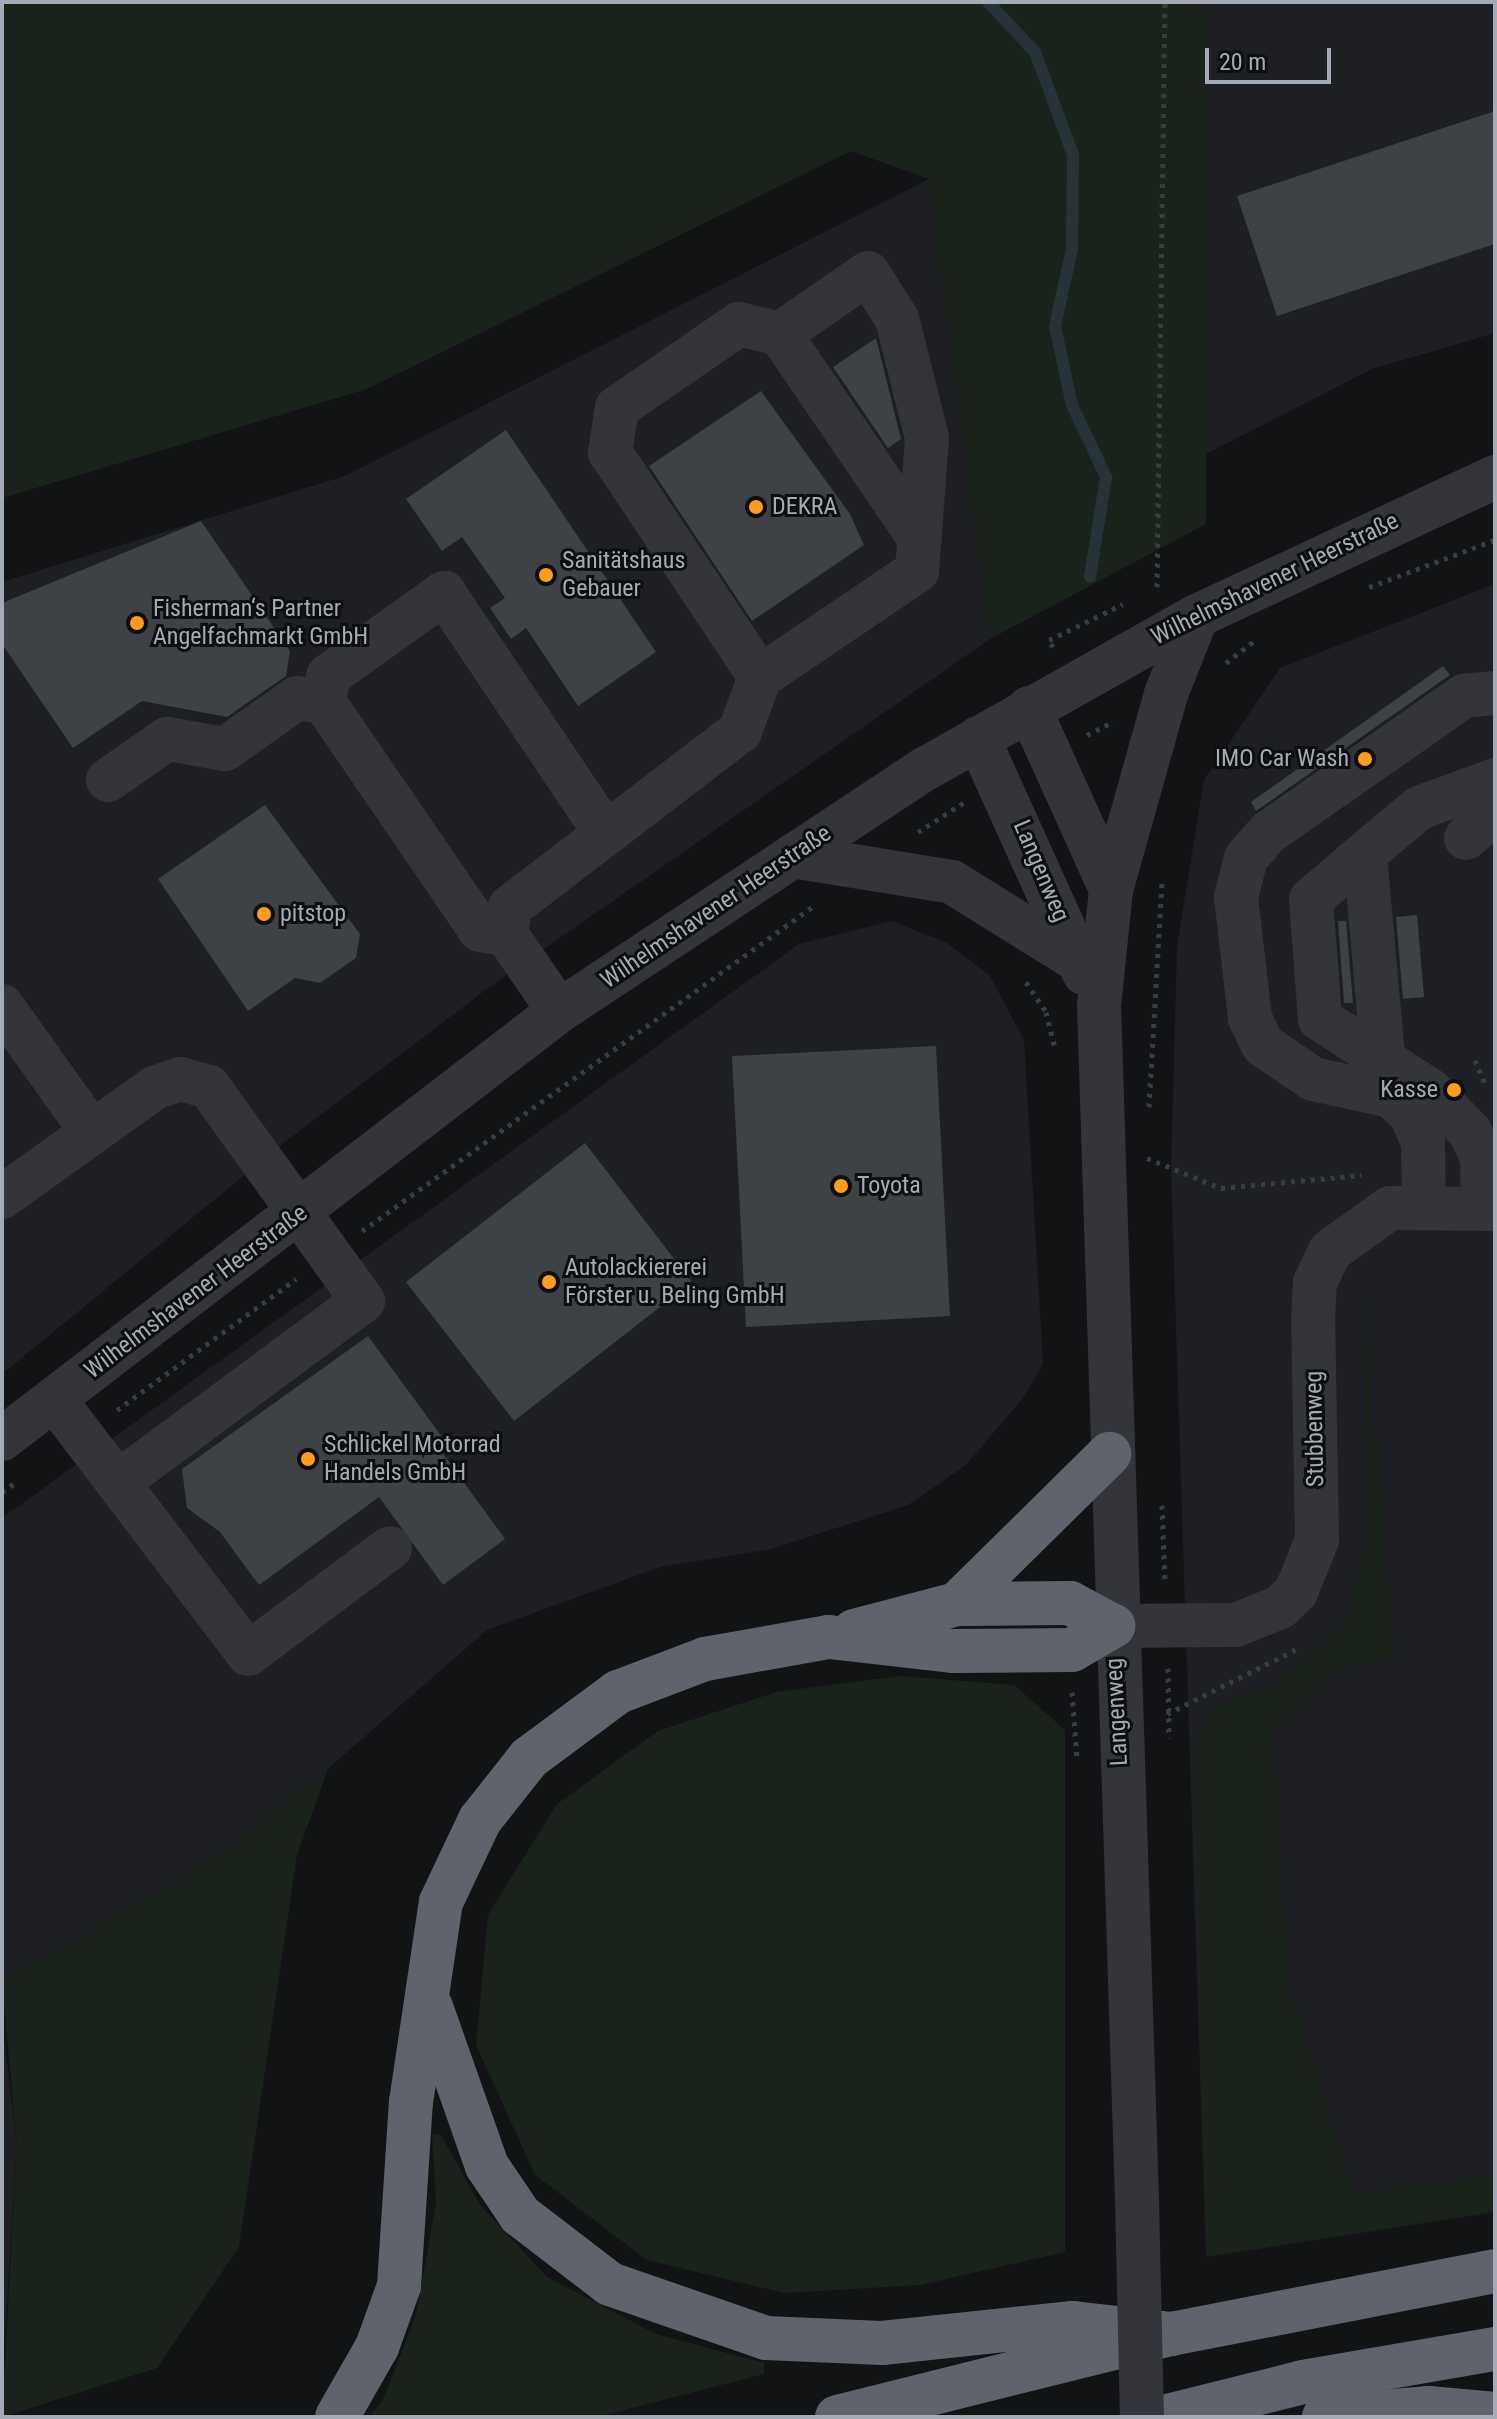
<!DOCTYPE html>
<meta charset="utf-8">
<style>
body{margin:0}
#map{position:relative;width:1497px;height:2419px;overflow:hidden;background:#121314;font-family:"Roboto Condensed",sans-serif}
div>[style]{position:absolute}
.built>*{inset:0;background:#1e1f22}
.green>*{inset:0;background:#1a231b}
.stream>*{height:12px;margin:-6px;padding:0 6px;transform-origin:6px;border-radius:6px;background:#283339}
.building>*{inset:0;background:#3e4145}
.path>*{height:5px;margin-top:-2.5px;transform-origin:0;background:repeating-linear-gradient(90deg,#393c41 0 4px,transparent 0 10px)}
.minor>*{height:44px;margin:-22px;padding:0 22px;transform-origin:22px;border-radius:22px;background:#33353a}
.highway>*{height:44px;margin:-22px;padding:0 22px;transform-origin:22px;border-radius:22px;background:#5f636b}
.minor-bridge>*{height:44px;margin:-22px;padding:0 22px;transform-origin:22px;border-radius:22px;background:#33353a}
.dots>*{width:22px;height:22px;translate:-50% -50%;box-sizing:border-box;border:4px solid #0e0e0f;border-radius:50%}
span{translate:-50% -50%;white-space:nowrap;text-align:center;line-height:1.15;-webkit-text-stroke:6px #0e0e0f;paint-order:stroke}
.poi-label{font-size:24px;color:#a2abb6}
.left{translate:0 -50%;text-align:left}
.right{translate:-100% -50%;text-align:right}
.street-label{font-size:24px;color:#a2abb6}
.frame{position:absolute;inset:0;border:4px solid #a2abb6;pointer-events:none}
.scale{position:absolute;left:1205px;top:48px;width:126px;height:36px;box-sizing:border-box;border:4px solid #a2abb6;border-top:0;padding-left:10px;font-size:24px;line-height:28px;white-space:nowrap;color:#a2abb6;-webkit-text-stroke:6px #0e0e0f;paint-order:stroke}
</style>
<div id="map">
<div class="built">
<i style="clip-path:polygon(1205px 2px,1495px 2px,1495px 333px,1372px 369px,1204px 455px)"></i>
<i style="clip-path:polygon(929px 179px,990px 639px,488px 988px,285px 1142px,2px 1374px,2px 582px,345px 476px)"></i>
<i style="clip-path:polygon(1495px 584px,1495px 2210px,1206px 2257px,1171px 1170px,1177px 946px,1204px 780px,1280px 668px)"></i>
<i style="clip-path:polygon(892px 921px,947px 943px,990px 976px,1024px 1040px,1043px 1364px,1023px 1398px,966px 1465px,908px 1505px,771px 1549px,660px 1567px,487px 1630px,246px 1840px,2px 1983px,2px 1518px,799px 944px)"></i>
<i style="clip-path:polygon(2px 2022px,17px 2143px,2px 2381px)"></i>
</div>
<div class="green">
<i style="clip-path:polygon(2px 2px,1205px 2px,1206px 524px,990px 639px,929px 179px,851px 151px,367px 389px,2px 498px)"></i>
<i style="clip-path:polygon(1363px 1292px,1395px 1659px,1337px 1667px,1274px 1731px,1287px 1977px,1354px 2194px,1495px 2176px,1495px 2212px,1206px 2257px,1196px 1746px,1207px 1713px,1271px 1686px,1342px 1629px,1365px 1554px)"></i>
<i style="clip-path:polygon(900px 1676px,1014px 1685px,1065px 1730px,1065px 2252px,920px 2285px,784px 2293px,647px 2260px,535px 2175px,476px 2045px,488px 1915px,557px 1804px,658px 1731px,776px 1692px)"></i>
<i style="clip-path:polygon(328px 1769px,297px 1855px,239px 2247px,157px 2368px,2px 2417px,17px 2143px,2px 1983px,220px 1855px)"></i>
<i style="clip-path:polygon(432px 2134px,441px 2135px,480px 2205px,547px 2277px,656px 2334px,764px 2363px,764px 2374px,597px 2417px,369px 2417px,383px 2400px,416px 2315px,436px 2203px)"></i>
</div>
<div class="stream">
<i style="left:988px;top:2px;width:69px;rotate:46.8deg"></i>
<i style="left:1035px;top:52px;width:110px;rotate:69.7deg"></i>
<i style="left:1073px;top:155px;width:94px;rotate:90.6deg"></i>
<i style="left:1072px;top:249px;width:79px;rotate:102.4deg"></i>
<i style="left:1055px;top:326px;width:81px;rotate:77.9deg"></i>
<i style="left:1072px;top:405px;width:80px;rotate:64.7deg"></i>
<i style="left:1106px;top:477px;width:101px;rotate:99.1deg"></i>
</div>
<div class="building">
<i style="clip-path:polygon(1495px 111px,1495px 244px,1277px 316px,1237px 196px)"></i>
<i style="clip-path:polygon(876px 338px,901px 439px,888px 448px,833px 367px)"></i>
<i style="clip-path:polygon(761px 391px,850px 514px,864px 545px,752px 621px,649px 466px)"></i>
<i style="clip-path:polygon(506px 430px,656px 652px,578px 706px,526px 628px,511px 639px,490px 608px,505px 598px,462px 537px,442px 551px,406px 499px)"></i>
<i style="clip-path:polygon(201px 521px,290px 651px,286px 676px,227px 717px,142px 701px,73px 748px,2px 644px,2px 603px)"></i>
<i style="clip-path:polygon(1443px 666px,1450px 675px,1256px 811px,1251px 802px)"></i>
<i style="clip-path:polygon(265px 805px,360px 934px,356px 958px,320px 983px,295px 978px,248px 1011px,158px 879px)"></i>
<i style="clip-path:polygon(1417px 915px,1424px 997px,1403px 999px,1396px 917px)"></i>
<i style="clip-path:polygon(1338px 921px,1346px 921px,1353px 1003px,1344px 1003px)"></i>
<i style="clip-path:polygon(936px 1046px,950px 1316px,746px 1327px,732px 1056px)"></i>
<i style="clip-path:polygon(585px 1143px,692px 1282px,514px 1421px,406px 1282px)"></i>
<i style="clip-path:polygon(368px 1336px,448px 1445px,441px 1451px,505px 1539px,443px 1585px,379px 1497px,259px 1585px,220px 1532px,187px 1508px,182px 1469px)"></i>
</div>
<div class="path">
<i style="left:1157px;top:587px;width:585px;rotate:-89.22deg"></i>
<i style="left:1369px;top:587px;width:134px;rotate:-20.5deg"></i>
<i style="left:1053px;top:647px;width:8px;rotate:-120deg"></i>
<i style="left:1049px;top:640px;width:82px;rotate:-25.9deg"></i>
<i style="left:1226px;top:663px;width:37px;rotate:-38deg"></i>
<i style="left:1087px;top:735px;width:30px;rotate:-27deg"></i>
<i style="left:918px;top:832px;width:54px;rotate:-32.8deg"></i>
<i style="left:1026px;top:982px;width:36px;rotate:56deg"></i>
<i style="left:1046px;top:1012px;width:37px;rotate:76deg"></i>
<i style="left:1475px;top:1060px;width:25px;rotate:67deg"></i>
<i style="left:1149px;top:1107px;width:226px;rotate:-86.7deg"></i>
<i style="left:1147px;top:1158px;width:80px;rotate:22.1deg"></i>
<i style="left:1221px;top:1188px;width:141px;rotate:-5.3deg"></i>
<i style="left:362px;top:1231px;width:558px;rotate:-35.74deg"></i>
<i style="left:117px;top:1410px;width:222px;rotate:-36.2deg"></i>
<i style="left:2px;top:1492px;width:19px;rotate:-35deg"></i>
<i style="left:1162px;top:1505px;width:77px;rotate:87.8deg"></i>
<i style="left:1168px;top:1668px;width:70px;rotate:89.2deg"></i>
<i style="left:1072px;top:1692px;width:66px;rotate:85.7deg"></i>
<i style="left:1167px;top:1714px;width:145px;rotate:-26.6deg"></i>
</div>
<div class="minor">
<i style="left:780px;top:334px;width:248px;rotate:55.7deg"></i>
<i style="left:324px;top:702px;width:26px;rotate:-81deg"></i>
<i style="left:328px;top:676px;width:143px;rotate:-35.6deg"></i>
<i style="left:444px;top:593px;width:290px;rotate:56.1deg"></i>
<i style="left:1029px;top:708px;width:200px;rotate:65.7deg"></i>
<i style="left:978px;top:738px;width:258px;rotate:65.7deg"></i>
<i style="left:108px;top:780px;width:72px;rotate:-34.8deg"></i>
<i style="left:167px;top:739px;width:59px;rotate:9.8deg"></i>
<i style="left:225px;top:749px;width:88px;rotate:-35.3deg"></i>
<i style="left:297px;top:698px;width:27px;rotate:8deg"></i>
<i style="left:324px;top:702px;width:276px;rotate:55.6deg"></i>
<i style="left:480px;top:930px;width:26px;rotate:9deg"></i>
<i style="left:1466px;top:838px;width:38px;rotate:-41deg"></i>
<i style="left:1365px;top:855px;width:203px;rotate:84.9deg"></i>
<i style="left:792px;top:856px;width:162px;rotate:9.2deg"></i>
<i style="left:952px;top:882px;width:150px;rotate:31.9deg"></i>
<i style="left:2px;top:1006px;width:155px;rotate:54.5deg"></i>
<i style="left:559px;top:1011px;width:93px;rotate:-124.5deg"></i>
<i style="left:506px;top:934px;width:27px;rotate:-82deg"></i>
<i style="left:510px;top:907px;width:290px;rotate:-37.4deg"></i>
<i style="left:740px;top:731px;width:58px;rotate:-69.7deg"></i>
<i style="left:760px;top:677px;width:189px;rotate:-34deg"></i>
<i style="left:917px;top:571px;width:133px;rotate:-85.7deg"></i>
<i style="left:927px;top:438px;width:123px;rotate:-104.1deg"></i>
<i style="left:897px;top:319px;width:54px;rotate:-122.2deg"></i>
<i style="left:868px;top:273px;width:107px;rotate:145.3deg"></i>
<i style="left:780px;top:334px;width:42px;rotate:-166.3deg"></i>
<i style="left:739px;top:324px;width:148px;rotate:145.5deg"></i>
<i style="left:617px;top:408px;width:45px;rotate:99deg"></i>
<i style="left:610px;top:452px;width:270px;rotate:56.3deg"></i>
<i style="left:2px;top:1197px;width:187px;rotate:-35.6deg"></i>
<i style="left:154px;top:1088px;width:28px;rotate:-19deg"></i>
<i style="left:180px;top:1079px;width:30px;rotate:15deg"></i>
<i style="left:209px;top:1087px;width:264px;rotate:54.3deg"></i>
<i style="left:363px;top:1301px;width:305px;rotate:143.5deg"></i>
<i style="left:1424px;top:1205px;width:63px;rotate:-90.9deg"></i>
<i style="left:1423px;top:1142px;width:30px;rotate:-114deg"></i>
<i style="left:1411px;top:1115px;width:28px;rotate:-136deg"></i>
<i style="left:1391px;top:1096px;width:80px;rotate:-167.7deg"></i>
<i style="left:1313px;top:1079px;width:60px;rotate:-145.8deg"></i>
<i style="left:1263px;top:1045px;width:30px;rotate:-116deg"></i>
<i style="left:1250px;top:1018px;width:122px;rotate:-96.6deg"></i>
<i style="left:1236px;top:897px;width:40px;rotate:-75.6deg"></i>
<i style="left:1246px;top:858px;width:35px;rotate:-49deg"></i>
<i style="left:1269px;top:832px;width:238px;rotate:-34.9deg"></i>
<i style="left:1464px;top:696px;width:31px;rotate:-6deg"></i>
<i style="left:1483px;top:1207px;width:49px;rotate:-91.2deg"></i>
<i style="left:1482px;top:1158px;width:29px;rotate:-115deg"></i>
<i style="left:1470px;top:1132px;width:57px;rotate:-133.6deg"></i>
<i style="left:1431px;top:1091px;width:132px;rotate:-147deg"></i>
<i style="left:1320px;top:1019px;width:120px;rotate:-94.3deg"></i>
<i style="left:1311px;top:899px;width:141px;rotate:-40.1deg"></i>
<i style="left:1419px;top:808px;width:81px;rotate:-20.2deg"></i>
<i style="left:54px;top:1399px;width:320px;rotate:52.7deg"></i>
<i style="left:248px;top:1654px;width:177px;rotate:-36.7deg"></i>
<i style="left:2px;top:1439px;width:702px;rotate:-37.54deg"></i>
<i style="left:559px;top:1011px;width:439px;rotate:-33.5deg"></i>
<i style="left:925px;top:769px;width:312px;rotate:-29.4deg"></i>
<i style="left:1197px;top:616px;width:329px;rotate:-25deg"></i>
<i style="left:1113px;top:1626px;width:123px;rotate:-0.5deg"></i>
<i style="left:1236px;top:1625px;width:48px;rotate:-22.2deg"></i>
<i style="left:1280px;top:1607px;width:22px;rotate:-43deg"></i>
<i style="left:1296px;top:1592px;width:56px;rotate:-68deg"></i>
<i style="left:1317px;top:1540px;width:220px;rotate:-91deg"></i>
<i style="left:1313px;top:1320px;width:37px;rotate:-87deg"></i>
<i style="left:1315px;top:1283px;width:35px;rotate:-65deg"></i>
<i style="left:1330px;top:1251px;width:74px;rotate:-35.6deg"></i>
<i style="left:1390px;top:1208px;width:105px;rotate:0.5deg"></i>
<i style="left:1137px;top:2200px;width:1195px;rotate:-91.82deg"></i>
<i style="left:1099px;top:1006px;width:117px;rotate:-84.1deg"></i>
<i style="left:1111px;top:890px;width:204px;rotate:-74.3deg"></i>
<i style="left:1166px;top:694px;width:84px;rotate:-68.3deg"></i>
</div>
<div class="highway">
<i style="left:957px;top:1604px;width:214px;rotate:-44.6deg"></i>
<i style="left:854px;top:1631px;width:106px;rotate:-14.7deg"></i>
<i style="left:957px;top:1604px;width:113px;rotate:-0.5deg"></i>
<i style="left:1070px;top:1603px;width:49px;rotate:28.1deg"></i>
<i style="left:431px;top:2007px;width:169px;rotate:70.6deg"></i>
<i style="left:487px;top:2166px;width:59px;rotate:56deg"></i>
<i style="left:520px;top:2215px;width:113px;rotate:37.5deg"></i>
<i style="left:610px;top:2284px;width:165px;rotate:19.1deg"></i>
<i style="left:766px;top:2338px;width:116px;rotate:2.5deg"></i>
<i style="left:882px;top:2343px;width:192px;rotate:-6deg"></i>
<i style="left:1073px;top:2323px;width:99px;rotate:6.4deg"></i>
<i style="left:337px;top:2417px;width:81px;rotate:-60.3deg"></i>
<i style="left:377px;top:2347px;width:65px;rotate:-70.2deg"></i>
<i style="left:399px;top:2286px;width:184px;rotate:-86.3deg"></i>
<i style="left:411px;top:2102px;width:202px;rotate:-81.5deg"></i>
<i style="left:441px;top:1902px;width:91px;rotate:-64.6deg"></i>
<i style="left:480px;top:1820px;width:79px;rotate:-51.7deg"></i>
<i style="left:529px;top:1758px;width:111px;rotate:-36.6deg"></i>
<i style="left:618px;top:1692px;width:93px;rotate:-20.8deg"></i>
<i style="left:705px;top:1659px;width:126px;rotate:-10.1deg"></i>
<i style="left:829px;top:1637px;width:126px;rotate:6.4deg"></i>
<i style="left:954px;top:1651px;width:118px;rotate:-0.5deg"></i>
<i style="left:1072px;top:1650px;width:48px;rotate:-30.3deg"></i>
<i style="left:837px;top:2417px;width:344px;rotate:-14deg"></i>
<i style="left:1171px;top:2334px;width:330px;rotate:-11deg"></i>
<i style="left:1163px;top:2417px;width:144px;rotate:-14deg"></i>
<i style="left:1303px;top:2382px;width:195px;rotate:-9.8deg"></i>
<i style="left:1324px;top:2417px;width:105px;rotate:-4.9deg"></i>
<i style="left:1429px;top:2408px;width:66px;rotate:5.2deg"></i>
</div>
<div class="minor-bridge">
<i style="left:1137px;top:2200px;width:217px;rotate:88.7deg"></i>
</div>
<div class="dots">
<i style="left:756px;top:507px;background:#ff9c20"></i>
<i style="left:546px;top:575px;background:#ff9c20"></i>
<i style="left:137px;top:623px;background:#ff9c20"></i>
<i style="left:1365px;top:759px;background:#ff9c20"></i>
<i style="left:264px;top:914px;background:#ff9c20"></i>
<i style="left:1454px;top:1090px;background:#ff9c20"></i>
<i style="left:841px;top:1186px;background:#ff9c20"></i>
<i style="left:549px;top:1282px;background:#ff9c20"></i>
<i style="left:308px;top:1459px;background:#ff9c20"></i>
</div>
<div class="poi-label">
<span class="left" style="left:772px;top:507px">DEKRA</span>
<span class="left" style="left:562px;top:575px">Sanitätshaus<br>Gebauer</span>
<span class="left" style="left:153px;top:623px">Fisherman‘s Partner<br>Angelfachmarkt GmbH</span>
<span class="right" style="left:1349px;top:759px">IMO Car Wash</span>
<span class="left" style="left:280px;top:914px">pitstop</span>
<span class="right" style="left:1438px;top:1090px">Kasse</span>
<span class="left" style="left:857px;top:1186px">Toyota</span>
<span class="left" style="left:565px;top:1282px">Autolackiererei<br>Förster u. Beling GmbH</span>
<span class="left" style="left:324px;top:1459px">Schlickel Motorrad<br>Handels GmbH</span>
</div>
<div class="street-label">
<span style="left:1275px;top:579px;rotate:-26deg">Wilhelmshavener Heerstraße</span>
<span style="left:1041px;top:871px;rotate:67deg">Langenweg</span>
<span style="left:716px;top:907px;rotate:-34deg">Wilhelmshavener Heerstraße</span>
<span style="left:196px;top:1292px;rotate:-37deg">Wilhelmshavener Heerstraße</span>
<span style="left:1315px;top:1429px;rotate:-91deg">Stubbenweg</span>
<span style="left:1117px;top:1712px;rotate:-93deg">Langenweg</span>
</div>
<div class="frame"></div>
<div class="scale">20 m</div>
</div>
